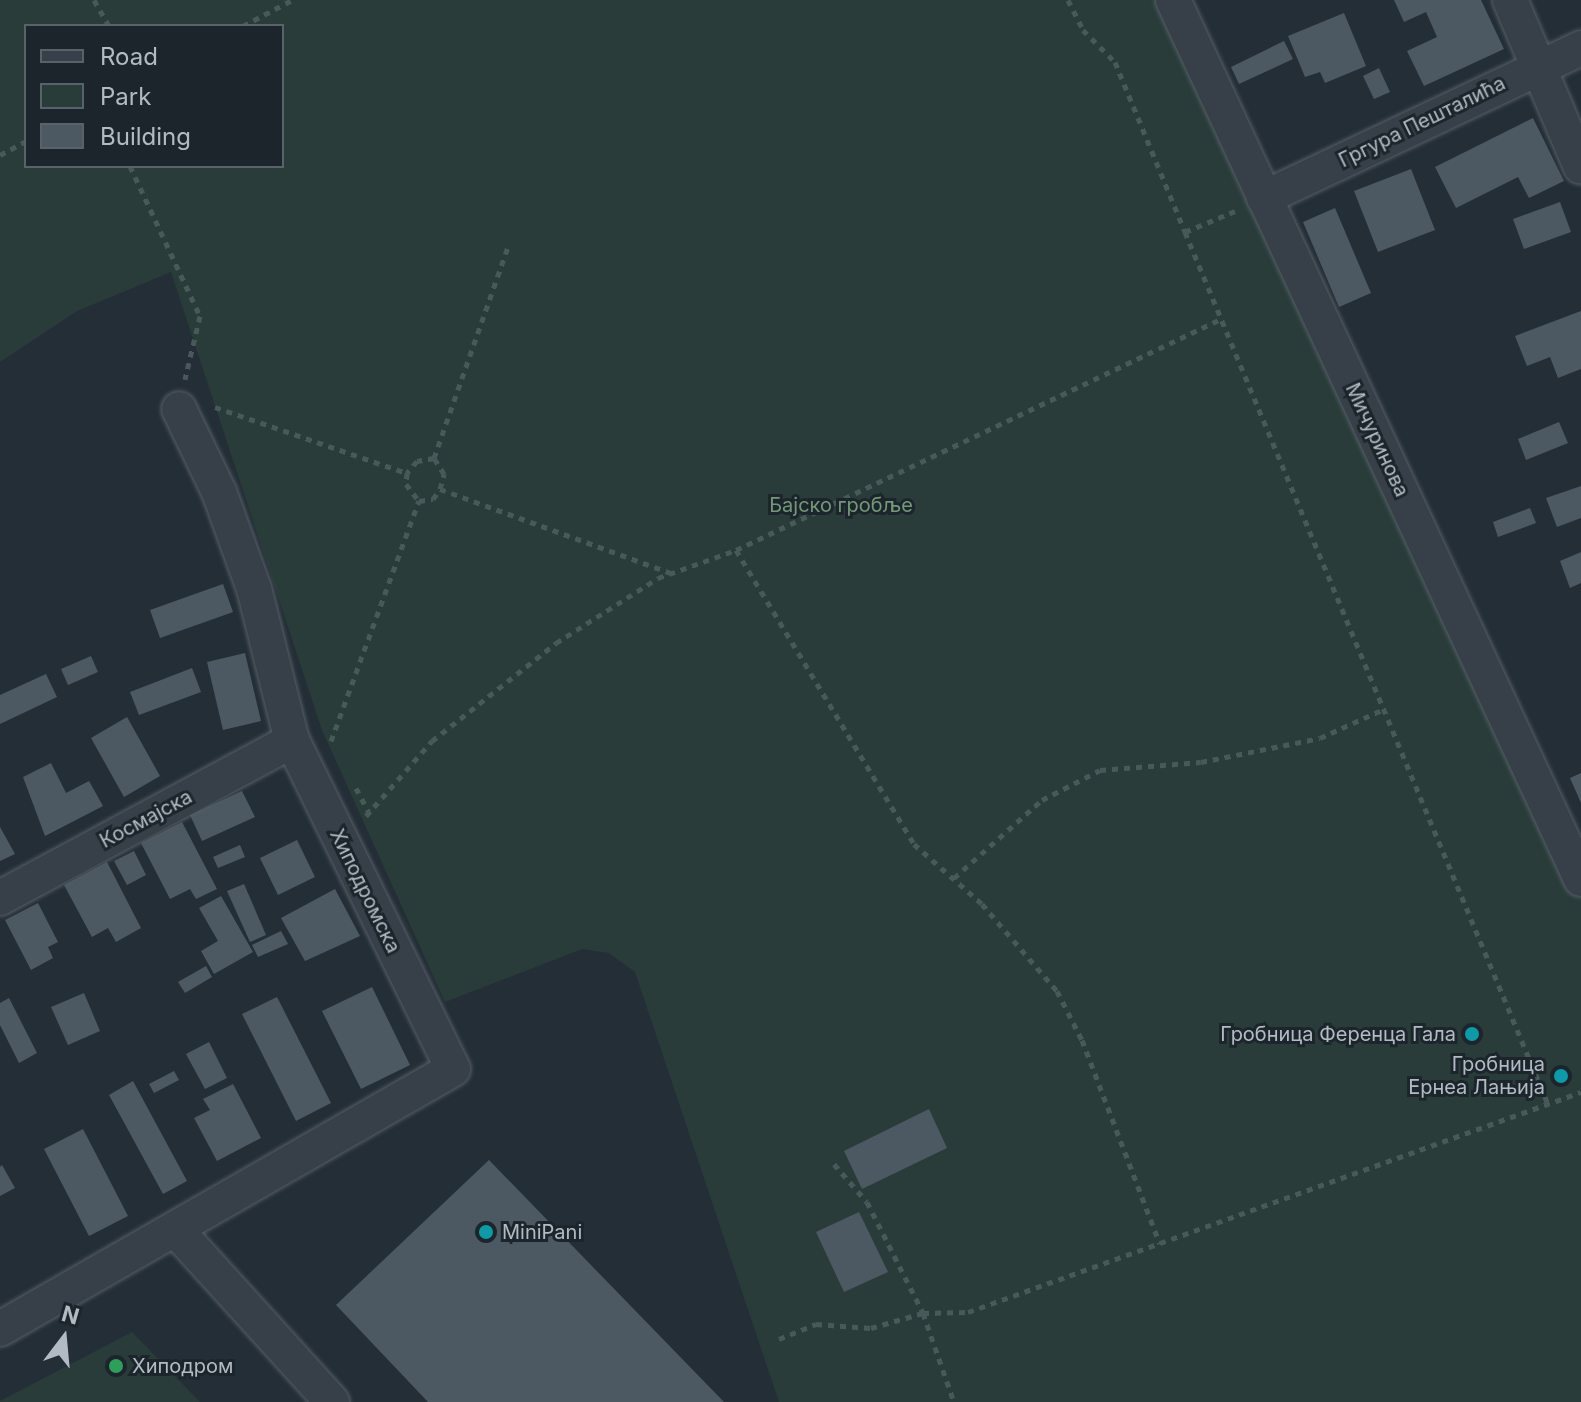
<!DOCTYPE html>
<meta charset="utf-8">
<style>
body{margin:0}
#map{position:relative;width:1581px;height:1402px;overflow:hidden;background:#242e37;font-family:Inter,sans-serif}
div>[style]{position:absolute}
.green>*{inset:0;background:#293c3a}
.building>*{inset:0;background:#4d5962}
.path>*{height:5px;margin-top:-2.5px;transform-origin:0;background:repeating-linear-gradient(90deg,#485959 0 6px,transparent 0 12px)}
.roads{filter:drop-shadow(0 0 2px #555e65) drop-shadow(0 0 2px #555e65)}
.street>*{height:34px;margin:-17px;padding:0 17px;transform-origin:17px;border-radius:17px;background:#374048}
.dots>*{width:22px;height:22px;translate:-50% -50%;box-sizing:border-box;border:4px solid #1d252c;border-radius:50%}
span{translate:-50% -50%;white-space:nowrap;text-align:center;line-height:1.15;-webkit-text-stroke:6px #1d252c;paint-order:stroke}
.street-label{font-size:20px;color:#b2bbc4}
.park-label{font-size:20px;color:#739778}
.poi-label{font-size:20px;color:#b2bbc4}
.right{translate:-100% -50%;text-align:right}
.left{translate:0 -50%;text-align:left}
.legend{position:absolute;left:24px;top:24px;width:260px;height:144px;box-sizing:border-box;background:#1d252c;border:2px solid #596169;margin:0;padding:10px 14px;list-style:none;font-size:24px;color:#b2bbc4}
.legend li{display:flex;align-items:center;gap:16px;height:40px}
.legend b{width:40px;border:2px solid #596169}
.north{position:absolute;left:24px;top:1298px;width:80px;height:80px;-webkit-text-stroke:6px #1d252c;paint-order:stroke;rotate:16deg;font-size:22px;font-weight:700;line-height:32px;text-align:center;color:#b2bbc4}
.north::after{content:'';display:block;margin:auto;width:28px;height:36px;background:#b2bbc4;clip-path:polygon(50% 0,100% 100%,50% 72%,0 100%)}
</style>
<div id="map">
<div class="green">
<i style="clip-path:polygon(evenodd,0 0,1163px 0,1581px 890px,1581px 1402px,779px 1402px,635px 972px,609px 953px,582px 949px,445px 1002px,322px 730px,171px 272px,77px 311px,0 362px,0 0,26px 26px,282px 26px,282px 166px,26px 166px,26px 26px)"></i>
<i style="clip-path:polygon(132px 1332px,200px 1402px,0 1402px,0 1401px)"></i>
</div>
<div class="building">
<i style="clip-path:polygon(1394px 0,1481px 0,1504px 49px,1424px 86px,1407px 51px,1437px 37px,1426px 12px,1404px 22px)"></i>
<i style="clip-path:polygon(1344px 13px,1366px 66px,1325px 83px,1320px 72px,1305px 77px,1288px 36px)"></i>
<i style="clip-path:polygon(1284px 41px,1293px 59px,1239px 84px,1231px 67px)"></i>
<i style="clip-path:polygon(1379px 68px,1390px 92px,1374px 99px,1363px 76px)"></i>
<i style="clip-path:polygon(1533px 118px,1564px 181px,1529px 198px,1518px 177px,1456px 208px,1435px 167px)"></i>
<i style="clip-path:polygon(1411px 169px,1435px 230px,1378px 252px,1354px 191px)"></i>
<i style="clip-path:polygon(1560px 202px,1571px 232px,1524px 249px,1513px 219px)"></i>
<i style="clip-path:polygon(1335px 208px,1371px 293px,1339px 307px,1303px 222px)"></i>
<i style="clip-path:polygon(1581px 311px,1581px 369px,1558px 378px,1550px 357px,1527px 366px,1515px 336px)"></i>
<i style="clip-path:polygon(1559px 422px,1568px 443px,1526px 460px,1518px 439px)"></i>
<i style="clip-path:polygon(1581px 486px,1581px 518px,1557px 527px,1546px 498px)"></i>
<i style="clip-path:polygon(1530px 508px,1536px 523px,1498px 537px,1493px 522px)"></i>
<i style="clip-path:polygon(1581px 552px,1581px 583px,1570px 588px,1560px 561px)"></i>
<i style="clip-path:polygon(223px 584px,233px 612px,160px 638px,150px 610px)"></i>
<i style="clip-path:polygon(245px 653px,261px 721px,223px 730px,207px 662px)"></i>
<i style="clip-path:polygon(91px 656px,98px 672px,68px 685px,61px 669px)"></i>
<i style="clip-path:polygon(192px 668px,201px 692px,139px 715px,130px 692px)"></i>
<i style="clip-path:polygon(46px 674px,57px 697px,0 724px,0 695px)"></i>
<i style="clip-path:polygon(127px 717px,160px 776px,124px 797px,91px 738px)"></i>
<i style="clip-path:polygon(51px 763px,66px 793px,89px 781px,103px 806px,45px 836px,23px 777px)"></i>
<i style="clip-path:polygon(1581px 773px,1581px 803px,1570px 778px)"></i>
<i style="clip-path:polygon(242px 791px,255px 817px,202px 841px,190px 815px)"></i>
<i style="clip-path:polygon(182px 822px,217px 889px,196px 899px,190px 889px,170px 899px,141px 843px)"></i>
<i style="clip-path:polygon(0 827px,15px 854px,0 861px)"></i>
<i style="clip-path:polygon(297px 840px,315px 877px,278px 895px,260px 858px)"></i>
<i style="clip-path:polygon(240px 845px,245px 857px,218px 868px,213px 857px)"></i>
<i style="clip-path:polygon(134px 851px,146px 875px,127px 885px,114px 861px)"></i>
<i style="clip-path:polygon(107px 862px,141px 928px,116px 942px,108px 928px,92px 937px,64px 885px)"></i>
<i style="clip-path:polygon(244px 884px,266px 935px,250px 942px,227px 891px)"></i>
<i style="clip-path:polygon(335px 889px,360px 936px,305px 961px,281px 918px)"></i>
<i style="clip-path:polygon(221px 896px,253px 952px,214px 974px,201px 951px,218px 941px,199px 908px)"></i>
<i style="clip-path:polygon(38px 903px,58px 942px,48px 947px,53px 958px,31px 970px,5px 920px)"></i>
<i style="clip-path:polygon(281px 931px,288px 944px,258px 957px,252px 945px)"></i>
<i style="clip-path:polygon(206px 966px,212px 977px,185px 993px,178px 982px)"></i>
<i style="clip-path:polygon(372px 987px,410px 1065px,361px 1089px,322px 1011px)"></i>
<i style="clip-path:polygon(84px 993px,100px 1031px,68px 1045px,51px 1007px)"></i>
<i style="clip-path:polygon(277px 997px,331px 1103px,296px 1121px,242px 1014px)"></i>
<i style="clip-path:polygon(9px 998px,37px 1053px,19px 1063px,0 1025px,0 1003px)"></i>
<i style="clip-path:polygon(209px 1042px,227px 1078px,205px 1089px,186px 1054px)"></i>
<i style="clip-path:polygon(174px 1071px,179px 1080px,154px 1093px,149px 1084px)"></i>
<i style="clip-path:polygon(133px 1081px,187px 1181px,163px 1194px,109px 1095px)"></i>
<i style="clip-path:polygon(233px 1084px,261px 1138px,217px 1161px,194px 1118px,210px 1110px,203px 1099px)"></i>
<i style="clip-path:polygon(929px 1109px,947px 1148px,862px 1189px,844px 1151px)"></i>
<i style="clip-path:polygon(83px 1129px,128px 1216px,89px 1236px,44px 1149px)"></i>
<i style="clip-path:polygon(489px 1160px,724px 1402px,428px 1402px,336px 1305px)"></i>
<i style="clip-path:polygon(2px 1165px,15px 1188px,0 1196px,0 1167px)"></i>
<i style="clip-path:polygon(859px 1212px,888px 1272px,844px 1292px,816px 1232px)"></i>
</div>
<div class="path">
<i style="left:94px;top:0;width:30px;rotate:60deg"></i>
<i style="left:1068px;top:0;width:34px;rotate:63deg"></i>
<i style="left:1083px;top:30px;width:45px;rotate:45deg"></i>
<i style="left:1115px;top:62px;width:184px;rotate:67.6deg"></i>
<i style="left:243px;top:26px;width:55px;rotate:-28deg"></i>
<i style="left:0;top:155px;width:30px;rotate:-28deg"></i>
<i style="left:130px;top:166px;width:166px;rotate:65deg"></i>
<i style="left:200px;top:316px;width:65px;rotate:103.4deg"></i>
<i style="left:1235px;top:211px;width:54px;rotate:157.2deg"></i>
<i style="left:1185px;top:232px;width:945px;rotate:67.4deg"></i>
<i style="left:215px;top:407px;width:203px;rotate:19deg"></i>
<i style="left:434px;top:458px;width:224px;rotate:-70.7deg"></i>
<i style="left:440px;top:489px;width:246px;rotate:20deg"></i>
<i style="left:736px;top:550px;width:344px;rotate:58.8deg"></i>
<i style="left:914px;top:844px;width:91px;rotate:41.4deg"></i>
<i style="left:982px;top:904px;width:115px;rotate:49.2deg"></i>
<i style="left:1057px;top:991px;width:55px;rotate:63deg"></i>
<i style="left:1082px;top:1040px;width:218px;rotate:69.1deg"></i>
<i style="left:331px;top:741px;width:256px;rotate:-69.9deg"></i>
<i style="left:419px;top:501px;width:14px;rotate:-8deg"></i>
<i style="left:433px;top:499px;width:12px;rotate:-55deg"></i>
<i style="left:440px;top:489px;width:16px;rotate:-75deg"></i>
<i style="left:444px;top:474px;width:19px;rotate:-122deg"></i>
<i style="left:434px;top:458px;width:17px;rotate:170deg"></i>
<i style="left:417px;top:461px;width:16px;rotate:130deg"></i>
<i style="left:407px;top:473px;width:11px;rotate:95deg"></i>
<i style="left:406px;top:484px;width:21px;rotate:53deg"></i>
<i style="left:356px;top:788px;width:27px;rotate:62deg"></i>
<i style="left:366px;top:816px;width:100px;rotate:-48.7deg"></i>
<i style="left:432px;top:741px;width:158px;rotate:-38.3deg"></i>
<i style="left:556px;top:643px;width:121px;rotate:-32.5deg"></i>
<i style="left:658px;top:578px;width:83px;rotate:-19.7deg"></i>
<i style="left:736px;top:550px;width:537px;rotate:-25.47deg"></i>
<i style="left:954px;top:878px;width:118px;rotate:-41.6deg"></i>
<i style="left:1042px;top:800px;width:65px;rotate:-27.3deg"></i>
<i style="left:1100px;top:770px;width:101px;rotate:-4.5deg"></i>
<i style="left:1201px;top:762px;width:121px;rotate:-11.4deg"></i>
<i style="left:1320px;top:738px;width:68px;rotate:-24.3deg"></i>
<i style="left:834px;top:1164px;width:50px;rotate:49deg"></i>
<i style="left:867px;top:1202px;width:124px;rotate:63.2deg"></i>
<i style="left:923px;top:1313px;width:94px;rotate:70.8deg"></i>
<i style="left:779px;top:1339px;width:40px;rotate:-22deg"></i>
<i style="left:816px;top:1324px;width:55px;rotate:4.2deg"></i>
<i style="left:871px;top:1328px;width:54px;rotate:-16.1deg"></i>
<i style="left:923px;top:1313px;width:45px;rotate:-1.3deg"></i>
<i style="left:968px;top:1312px;width:651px;rotate:-19.74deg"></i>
</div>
<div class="roads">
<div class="street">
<i style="left:1173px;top:0;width:969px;rotate:65.1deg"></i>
<i style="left:1510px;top:0;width:181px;rotate:67deg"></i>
<i style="left:1264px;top:198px;width:351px;rotate:-25.3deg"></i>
<i style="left:0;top:898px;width:332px;rotate:-28.3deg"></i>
<i style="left:177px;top:1231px;width:231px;rotate:47.8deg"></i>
<i style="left:0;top:1329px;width:522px;rotate:-29.85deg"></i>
<i style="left:453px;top:1069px;width:365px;rotate:-116.1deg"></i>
<i style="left:292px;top:741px;width:157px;rotate:-104deg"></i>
<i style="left:254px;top:589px;width:103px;rotate:-109.8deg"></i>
<i style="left:219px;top:492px;width:92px;rotate:-115.7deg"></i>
</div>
</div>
<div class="dots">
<i style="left:1472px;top:1034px;background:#0f9aa8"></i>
<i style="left:1561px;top:1076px;background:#0f9aa8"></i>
<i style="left:486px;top:1232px;background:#0f9aa8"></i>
<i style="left:116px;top:1366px;background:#2e9e5b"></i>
</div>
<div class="street-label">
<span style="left:1422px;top:122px;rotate:-26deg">Гргура Пешталића</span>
<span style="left:1377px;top:440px;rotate:65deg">Мичуринова</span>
<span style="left:146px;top:819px;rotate:-28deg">Космајска</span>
<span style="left:365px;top:891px;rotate:64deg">Хиподромска</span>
</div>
<div class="park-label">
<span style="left:841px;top:505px">Бајско гробље</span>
</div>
<div class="poi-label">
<span class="right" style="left:1456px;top:1034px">Гробница Ференца Гала</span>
<span class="right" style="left:1545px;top:1076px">Гробница<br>Ернеа Лањија</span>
<span class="left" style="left:502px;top:1232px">MiniPani</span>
<span class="left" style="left:132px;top:1366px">Хиподром</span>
</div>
<ul class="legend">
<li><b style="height:10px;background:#374048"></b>Road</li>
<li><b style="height:22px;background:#293c3a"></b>Park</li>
<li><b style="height:22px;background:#4d5962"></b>Building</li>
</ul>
<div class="north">N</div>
</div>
